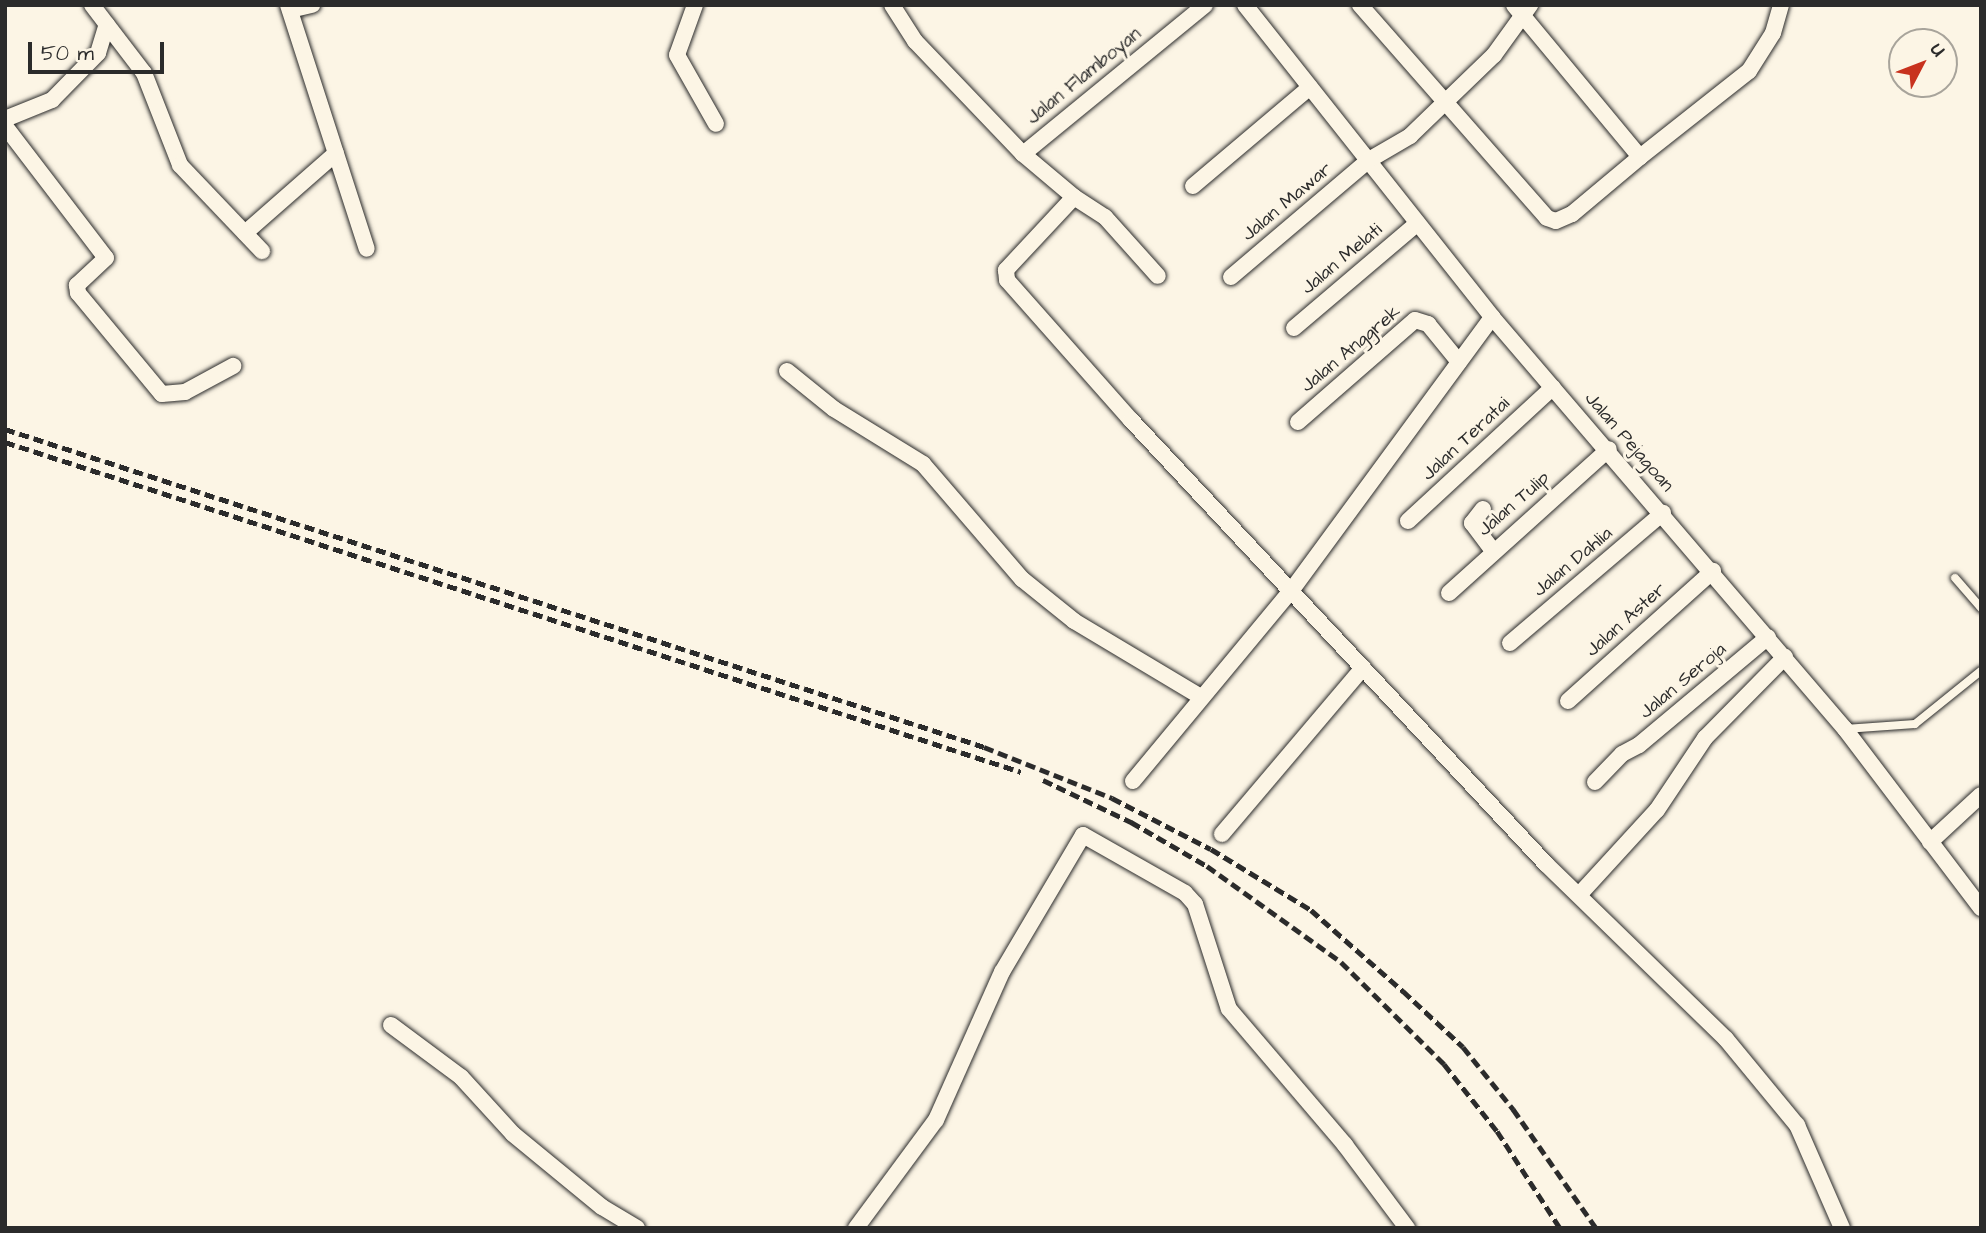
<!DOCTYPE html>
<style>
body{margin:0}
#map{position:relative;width:1986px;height:1233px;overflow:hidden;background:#fcf5e5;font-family:"Architects Daughter",sans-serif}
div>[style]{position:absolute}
.roads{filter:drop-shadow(0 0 2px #2b2b2b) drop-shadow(0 0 2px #2b2b2b)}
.lane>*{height:8px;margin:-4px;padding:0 4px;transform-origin:4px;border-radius:4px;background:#fcf5e5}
.street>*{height:16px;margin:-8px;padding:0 8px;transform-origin:8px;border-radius:8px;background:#fcf5e5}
.rail>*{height:5px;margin-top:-2.5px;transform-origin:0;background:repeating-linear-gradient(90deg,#2b2b2b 0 10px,transparent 0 15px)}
span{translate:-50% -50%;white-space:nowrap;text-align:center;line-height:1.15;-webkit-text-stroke:6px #fcf5e5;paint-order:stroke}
.street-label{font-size:19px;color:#2b2b2b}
.frame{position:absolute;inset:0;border:7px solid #2b2b2b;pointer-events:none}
.north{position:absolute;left:1888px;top:28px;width:70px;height:70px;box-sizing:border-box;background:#fcf5e5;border:2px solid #a8a49b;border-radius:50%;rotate:48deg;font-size:19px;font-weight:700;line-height:28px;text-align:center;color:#2b2b2b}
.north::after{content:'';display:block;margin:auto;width:24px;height:32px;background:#c8321e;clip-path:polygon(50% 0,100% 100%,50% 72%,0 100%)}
.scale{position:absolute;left:28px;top:42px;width:136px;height:32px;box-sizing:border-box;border:4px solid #2b2b2b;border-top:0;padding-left:9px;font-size:21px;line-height:24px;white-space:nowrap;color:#2b2b2b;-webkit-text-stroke:5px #fcf5e5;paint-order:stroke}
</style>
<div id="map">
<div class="roads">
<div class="lane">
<i style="left:1955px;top:578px;width:40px;rotate:49deg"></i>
<i style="left:1845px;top:729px;width:70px;rotate:-4.1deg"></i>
<i style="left:1915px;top:724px;width:85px;rotate:-38.8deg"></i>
</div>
<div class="street">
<i style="left:92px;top:5px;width:86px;rotate:52.6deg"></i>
<i style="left:144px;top:73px;width:99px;rotate:68.6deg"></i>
<i style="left:180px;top:165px;width:119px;rotate:46.4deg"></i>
<i style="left:288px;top:5px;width:256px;rotate:72.1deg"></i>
<i style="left:695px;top:5px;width:53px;rotate:109.8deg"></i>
<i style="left:677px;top:55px;width:79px;rotate:60.5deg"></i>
<i style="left:892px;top:5px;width:43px;rotate:57.4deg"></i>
<i style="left:915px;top:41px;width:156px;rotate:46.3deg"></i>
<i style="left:1023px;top:154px;width:67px;rotate:40.1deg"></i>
<i style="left:1074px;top:197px;width:100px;rotate:133deg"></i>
<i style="left:1006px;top:270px;width:10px;rotate:84deg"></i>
<i style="left:1007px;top:280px;width:187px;rotate:48.5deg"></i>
<i style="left:1131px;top:420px;width:608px;rotate:46.93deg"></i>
<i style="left:1546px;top:864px;width:251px;rotate:44.2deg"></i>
<i style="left:1726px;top:1039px;width:112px;rotate:50.5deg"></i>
<i style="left:1797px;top:1125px;width:112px;rotate:66.4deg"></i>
<i style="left:1245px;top:5px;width:398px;rotate:51.6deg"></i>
<i style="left:1492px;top:317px;width:543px;rotate:49.41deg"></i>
<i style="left:1845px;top:729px;width:225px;rotate:52.8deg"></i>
<i style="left:1360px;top:5px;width:283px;rotate:48.7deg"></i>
<i style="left:1547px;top:218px;width:9px;rotate:18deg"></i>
<i style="left:1556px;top:221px;width:17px;rotate:-24deg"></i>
<i style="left:1572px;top:214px;width:89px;rotate:-40deg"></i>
<i style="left:1640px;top:157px;width:197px;rotate:-129.7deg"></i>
<i style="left:290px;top:10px;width:23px;rotate:-13deg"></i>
<i style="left:5px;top:119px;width:51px;rotate:-22deg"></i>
<i style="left:52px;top:100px;width:66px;rotate:-45.6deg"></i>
<i style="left:98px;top:53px;width:30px;rotate:-73deg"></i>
<i style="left:5px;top:126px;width:166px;rotate:52.6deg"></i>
<i style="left:106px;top:258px;width:40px;rotate:137deg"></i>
<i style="left:77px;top:285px;width:8px;rotate:83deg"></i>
<i style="left:78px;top:293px;width:131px;rotate:50.3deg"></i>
<i style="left:162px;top:394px;width:23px;rotate:-5deg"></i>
<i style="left:185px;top:392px;width:55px;rotate:-28.4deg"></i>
<i style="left:1023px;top:154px;width:235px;rotate:-39.3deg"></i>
<i style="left:1640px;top:157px;width:139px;rotate:-38.3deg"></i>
<i style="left:1749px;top:71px;width:45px;rotate:-57.7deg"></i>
<i style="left:1773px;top:33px;width:29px;rotate:-74deg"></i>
<i style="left:1193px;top:186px;width:153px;rotate:-40.2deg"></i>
<i style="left:1074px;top:197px;width:37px;rotate:33deg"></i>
<i style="left:1105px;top:217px;width:79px;rotate:48.1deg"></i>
<i style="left:245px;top:233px;width:121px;rotate:-41.3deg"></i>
<i style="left:1231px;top:277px;width:181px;rotate:-40.3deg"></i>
<i style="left:1369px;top:160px;width:48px;rotate:-30.3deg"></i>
<i style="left:1410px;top:136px;width:117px;rotate:-44deg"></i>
<i style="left:1494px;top:55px;width:62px;rotate:-54.2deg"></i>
<i style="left:1294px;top:328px;width:162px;rotate:-40.3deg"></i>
<i style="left:787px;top:371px;width:60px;rotate:39deg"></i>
<i style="left:834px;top:409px;width:105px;rotate:31.7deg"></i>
<i style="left:923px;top:464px;width:152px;rotate:49.3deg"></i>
<i style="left:1022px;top:579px;width:67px;rotate:38.9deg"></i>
<i style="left:1074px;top:621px;width:148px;rotate:30.9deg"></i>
<i style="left:1298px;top:422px;width:155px;rotate:-41.1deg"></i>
<i style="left:1415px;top:320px;width:14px;rotate:17deg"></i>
<i style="left:1428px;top:324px;width:49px;rotate:50.8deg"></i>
<i style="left:1483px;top:509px;width:18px;rotate:128deg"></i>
<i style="left:1472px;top:523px;width:34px;rotate:53deg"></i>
<i style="left:1408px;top:521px;width:197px;rotate:-42.7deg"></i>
<i style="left:1449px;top:593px;width:215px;rotate:-42deg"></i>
<i style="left:1510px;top:643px;width:201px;rotate:-40.4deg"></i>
<i style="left:1568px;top:701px;width:195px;rotate:-41.9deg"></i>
<i style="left:1133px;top:781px;width:247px;rotate:-50.3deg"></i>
<i style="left:1291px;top:591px;width:340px;rotate:-53.7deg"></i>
<i style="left:1595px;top:782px;width:39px;rotate:-46deg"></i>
<i style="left:1622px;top:754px;width:19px;rotate:-28deg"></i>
<i style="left:1639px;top:745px;width:168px;rotate:-39.9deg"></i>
<i style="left:1222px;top:834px;width:218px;rotate:-49.7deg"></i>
<i style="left:1930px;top:842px;width:69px;rotate:-42.7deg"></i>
<i style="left:1579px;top:895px;width:115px;rotate:-47.5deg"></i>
<i style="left:1657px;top:810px;width:87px;rotate:-56.3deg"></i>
<i style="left:1705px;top:738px;width:114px;rotate:-45.4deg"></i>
<i style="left:391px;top:1025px;width:87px;rotate:36.6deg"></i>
<i style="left:461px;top:1077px;width:77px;rotate:47.6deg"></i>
<i style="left:513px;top:1134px;width:115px;rotate:39.4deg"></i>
<i style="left:602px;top:1207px;width:41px;rotate:31deg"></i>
<i style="left:856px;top:1228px;width:134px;rotate:-53.5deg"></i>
<i style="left:936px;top:1120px;width:162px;rotate:-66deg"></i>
<i style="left:1002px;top:972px;width:159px;rotate:-59.4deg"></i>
<i style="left:1083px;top:835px;width:117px;rotate:29.6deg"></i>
<i style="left:1185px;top:893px;width:15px;rotate:48deg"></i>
<i style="left:1195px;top:904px;width:110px;rotate:72.1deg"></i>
<i style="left:1229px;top:1009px;width:179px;rotate:49.5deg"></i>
<i style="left:1345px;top:1145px;width:104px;rotate:53.2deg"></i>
</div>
</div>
<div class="rail">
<i style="left:5px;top:429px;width:1029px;rotate:17.99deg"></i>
<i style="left:984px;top:747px;width:138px;rotate:21.7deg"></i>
<i style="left:1112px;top:798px;width:111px;rotate:27.3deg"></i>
<i style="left:1211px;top:849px;width:117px;rotate:31.4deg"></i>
<i style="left:1311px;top:910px;width:123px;rotate:41.4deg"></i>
<i style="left:1403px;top:991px;width:82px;rotate:43deg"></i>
<i style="left:1463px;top:1047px;width:80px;rotate:51.1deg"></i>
<i style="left:1513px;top:1109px;width:145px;rotate:55.1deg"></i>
<i style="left:5px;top:442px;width:1068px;rotate:17.99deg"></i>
<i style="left:1043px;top:780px;width:98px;rotate:25.5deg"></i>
<i style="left:1131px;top:822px;width:88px;rotate:30.1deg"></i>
<i style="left:1207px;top:866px;width:165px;rotate:35.6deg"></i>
<i style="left:1341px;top:962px;width:145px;rotate:44.7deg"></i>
<i style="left:1444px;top:1064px;width:85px;rotate:51.7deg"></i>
<i style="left:1497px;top:1131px;width:116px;rotate:57deg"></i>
</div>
<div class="street-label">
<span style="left:1084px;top:76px;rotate:-39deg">Jalan Flamboyan</span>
<span style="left:1287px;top:202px;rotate:-40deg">Jalan Mawar</span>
<span style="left:1342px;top:259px;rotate:-40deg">Jalan Melati</span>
<span style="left:1351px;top:349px;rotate:-40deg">Jalan Anggrek</span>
<span style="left:1466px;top:439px;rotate:-43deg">Jalan Teratai</span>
<span style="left:1629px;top:442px;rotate:49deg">Jalan Pejagoan</span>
<span style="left:1514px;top:504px;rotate:-41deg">Jalan Tulip</span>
<span style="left:1573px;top:562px;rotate:-40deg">Jalan Dahlia</span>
<span style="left:1626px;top:620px;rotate:-42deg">Jalan Aster</span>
<span style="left:1683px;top:681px;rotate:-40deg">Jalan Seroja</span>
</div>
<div class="frame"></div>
<div class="north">U</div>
<div class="scale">50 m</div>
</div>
